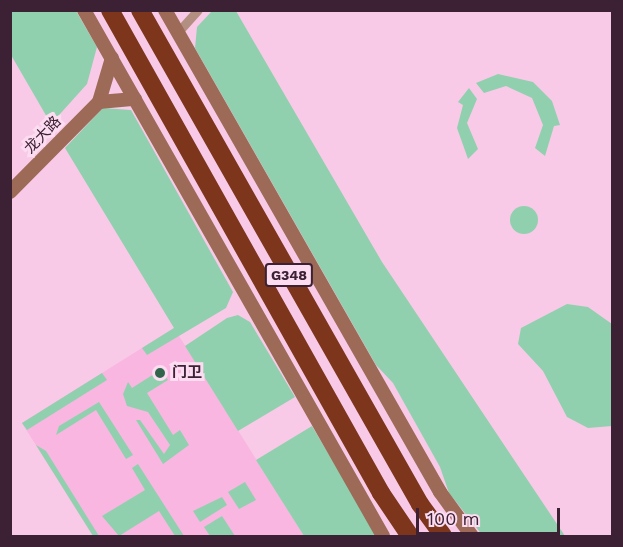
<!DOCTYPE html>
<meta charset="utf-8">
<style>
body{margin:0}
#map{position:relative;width:623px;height:547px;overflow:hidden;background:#f8cae7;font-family:"Work Sans","Noto Sans SC",sans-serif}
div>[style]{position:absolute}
.built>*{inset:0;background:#f8b6e0}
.green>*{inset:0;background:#91d0ae}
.round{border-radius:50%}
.street>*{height:9px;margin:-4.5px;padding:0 4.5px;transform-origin:4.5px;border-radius:4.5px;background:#b38f82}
.secondary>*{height:14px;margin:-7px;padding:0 7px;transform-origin:7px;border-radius:7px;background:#9d6a57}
.highway>*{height:18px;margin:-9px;padding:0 9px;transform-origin:9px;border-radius:9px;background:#7d361b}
.dots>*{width:16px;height:16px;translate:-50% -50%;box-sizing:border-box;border:3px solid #fcdcf0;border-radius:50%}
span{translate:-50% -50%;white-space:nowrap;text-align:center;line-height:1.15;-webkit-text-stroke:6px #fcdcf0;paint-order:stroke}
.shield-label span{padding:2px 4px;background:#fcdcf0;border:2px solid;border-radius:4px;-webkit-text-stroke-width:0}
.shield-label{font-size:14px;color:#3c2033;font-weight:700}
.street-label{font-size:15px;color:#3c2033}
.poi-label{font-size:15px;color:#3c2033;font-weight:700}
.left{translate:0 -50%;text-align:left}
.frame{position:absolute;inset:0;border:12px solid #3c2033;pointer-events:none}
.scale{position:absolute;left:416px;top:508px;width:144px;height:27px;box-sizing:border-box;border:3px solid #3c2033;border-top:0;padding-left:8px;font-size:18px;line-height:21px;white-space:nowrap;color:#3c2033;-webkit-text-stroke:4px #fcdcf0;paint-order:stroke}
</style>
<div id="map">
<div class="built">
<i style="clip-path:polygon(174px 328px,304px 536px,93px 536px,22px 423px)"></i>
</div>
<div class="green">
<i style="clip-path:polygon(10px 11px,76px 11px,97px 47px,87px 84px,51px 124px,11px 55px)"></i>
<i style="clip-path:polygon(212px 11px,236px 11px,382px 262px,565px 536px,483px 536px,449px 493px,440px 467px,393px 383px,376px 365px,195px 48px,197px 27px)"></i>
<i style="clip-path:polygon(498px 74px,533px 82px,552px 101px,560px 125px,554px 126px,545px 156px,535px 148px,543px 125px,532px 98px,506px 86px,484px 93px,476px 83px)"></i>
<i style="clip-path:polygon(469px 88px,477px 99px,467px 123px,478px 149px,468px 159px,457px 128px,463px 105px,458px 102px)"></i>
<i style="clip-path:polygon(103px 108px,131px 110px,233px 292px,226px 308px,147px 355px,142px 348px,174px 328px,65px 148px)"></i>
<i class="round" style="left:510px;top:206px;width:28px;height:28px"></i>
<i style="clip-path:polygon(567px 304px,588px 307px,612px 324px,612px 426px,588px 428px,567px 417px,543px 371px,518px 344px,521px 328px)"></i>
<i style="clip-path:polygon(238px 315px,250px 322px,295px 397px,238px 431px,185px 346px,227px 318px)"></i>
<i style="clip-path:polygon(102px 373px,107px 380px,27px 430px,22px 423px)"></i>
<i style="clip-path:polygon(154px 374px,158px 380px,165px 376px,168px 380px,147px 393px,173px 435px,180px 430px,189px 445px,163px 464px,136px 420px,140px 420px,164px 454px,170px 445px,148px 412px,127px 406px,123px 394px,128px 382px,132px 388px)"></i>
<i style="clip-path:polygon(99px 402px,133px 455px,126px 459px,96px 410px,56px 435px,59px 426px)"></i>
<i style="clip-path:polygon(312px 426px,377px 536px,304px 536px,256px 460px)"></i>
<i style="clip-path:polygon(36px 445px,46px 451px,99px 536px,93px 536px)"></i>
<i style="clip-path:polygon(138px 464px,184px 536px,175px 536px,159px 511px,119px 536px,102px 516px,145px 490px,132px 468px)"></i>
<i style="clip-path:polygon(245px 482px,256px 500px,239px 509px,228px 492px)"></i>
<i style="clip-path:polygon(222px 497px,227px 505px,200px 522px,193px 511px)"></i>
<i style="clip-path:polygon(222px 516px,235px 536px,210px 536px,204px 527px)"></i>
</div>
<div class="street">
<i style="left:177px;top:33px;width:31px;rotate:-48deg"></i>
</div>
<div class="secondary">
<i style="left:84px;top:10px;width:605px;rotate:60.38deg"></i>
<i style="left:165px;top:10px;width:555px;rotate:60.29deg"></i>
<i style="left:440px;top:492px;width:54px;rotate:54deg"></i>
<i style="left:112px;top:58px;width:46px;rotate:106.5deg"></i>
<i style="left:99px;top:102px;width:36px;rotate:-5deg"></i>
<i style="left:10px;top:192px;width:127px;rotate:-45.3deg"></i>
</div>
<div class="highway">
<i style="left:110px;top:10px;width:554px;rotate:60.7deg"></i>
<i style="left:381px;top:493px;width:52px;rotate:56deg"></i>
<i style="left:140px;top:10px;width:568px;rotate:60.46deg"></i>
<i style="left:420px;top:504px;width:39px;rotate:54deg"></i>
</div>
<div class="dots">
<i style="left:160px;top:373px;background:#30654b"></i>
</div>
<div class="shield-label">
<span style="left:289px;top:275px">G348</span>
</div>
<div class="street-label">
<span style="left:43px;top:135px;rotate:-46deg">龙大路</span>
</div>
<div class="poi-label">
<span class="left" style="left:172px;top:373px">门卫</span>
</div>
<div class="frame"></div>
<div class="scale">100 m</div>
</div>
